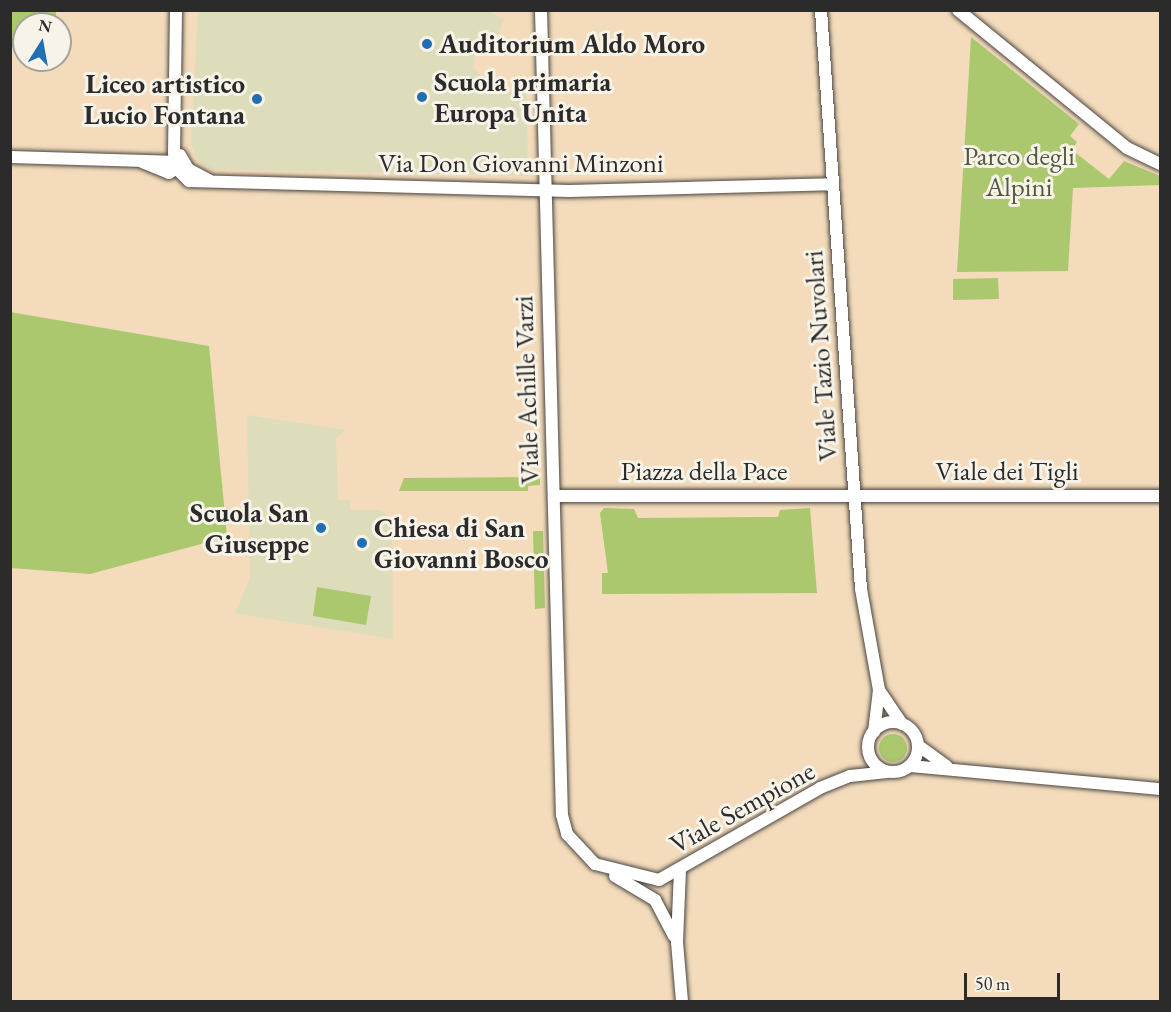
<!DOCTYPE html>
<style>
body{margin:0}
#map{position:relative;width:1171px;height:1012px;overflow:hidden;background:#f3dbbb;font-family:"EB Garamond",serif}
div>[style]{position:absolute}
.built>*{inset:0;background:#deddbb}
.green>*{inset:0;background:#abc86f}
.round{border-radius:50%}
.roads{filter:drop-shadow(0 0 2px #494541) drop-shadow(0 0 2px #494541)}
.minor>*{height:12px;margin:-6px;padding:0 6px;transform-origin:6px;border-radius:6px;background:#fff}
.minor>.ring{margin:-6px;padding:0;box-sizing:content-box;background:none;border:12px solid #fff;border-radius:50%}
.dots>*{width:16px;height:16px;translate:-50% -50%;box-sizing:border-box;border:3px solid #f7f3e8;border-radius:50%}
span{translate:-50% -50%;white-space:nowrap;text-align:center;line-height:1.15;-webkit-text-stroke:6px #f7f3e8;paint-order:stroke}
.poi-label{font-size:27px;color:#2b2b2b;font-weight:700}
.left{translate:0 -50%;text-align:left}
.right{translate:-100% -50%;text-align:right}
.park-label{font-size:27px;color:#515a3f}
.street-label{font-size:27px;color:#2b2b2b}
.frame{position:absolute;inset:0;border:12px solid #2b2b2b;pointer-events:none}
.north{position:absolute;left:12px;top:12px;width:60px;height:60px;box-sizing:border-box;background:#f7f3e8;border:2px solid #a5a39c;border-radius:50%;rotate:11deg;font-size:16px;font-weight:700;line-height:24px;text-align:center;color:#2b2b2b}
.north::after{content:'';display:block;margin:auto;width:21px;height:27px;background:#1f6fb2;clip-path:polygon(50% 0,100% 100%,50% 72%,0 100%)}
.scale{position:absolute;left:964px;top:973px;width:96px;height:27px;box-sizing:border-box;border:3px solid #2b2b2b;border-top:0;padding-left:8px;font-size:18px;line-height:21px;white-space:nowrap;color:#2b2b2b;-webkit-text-stroke:4px #f7f3e8;paint-order:stroke}
</style>
<div id="map">
<div class="built">
<i style="clip-path:polygon(198px 11px,486px 10px,504px 19px,497px 37px,479px 30px,473px 68px,487px 82px,499px 81px,500px 91px,527px 93px,528px 176px,211px 169px,198px 161px,191px 144px)"></i>
<i style="clip-path:polygon(247px 415px,346px 430px,336px 438px,338px 500px,350px 500px,350px 510px,380px 510px,392px 519px,393px 639px,235px 613px,250px 578px)"></i>
</div>
<div class="green">
<i style="clip-path:polygon(10px 11px,56px 11px,56px 24px,24px 24px,24px 48px,11px 47px)"></i>
<i style="clip-path:polygon(971px 37px,1079px 124px,1070px 136px,1077px 142px,1072px 150px,1109px 179px,1124px 161px,1160px 176px,1160px 185px,1073px 188px,1068px 271px,957px 272px)"></i>
<i style="clip-path:polygon(998px 278px,999px 299px,953px 300px,953px 279px)"></i>
<i style="clip-path:polygon(10px 312px,209px 346px,227px 537px,90px 574px,11px 568px)"></i>
<i style="clip-path:polygon(540px 477px,540px 485px,528px 486px,528px 491px,399px 491px,404px 478px)"></i>
<i style="clip-path:polygon(604px 508px,634px 509px,638px 518px,778px 517px,780px 510px,810px 508px,817px 593px,602px 594px,602px 573px,608px 573px,600px 513px)"></i>
<i style="clip-path:polygon(533px 531px,543px 531px,545px 608px,535px 609px)"></i>
<i style="clip-path:polygon(317px 587px,371px 596px,366px 625px,313px 616px)"></i>
<i class="round" style="left:879px;top:734px;width:28px;height:28px"></i>
</div>
<div class="roads">
<div class="minor">
<i style="left:176px;top:10px;width:143px;rotate:90.8deg"></i>
<i style="left:174px;top:153px;width:17px;rotate:77deg"></i>
<i style="left:178px;top:170px;width:16px;rotate:45deg"></i>
<i style="left:189px;top:181px;width:380px;rotate:1.5deg"></i>
<i style="left:569px;top:191px;width:262px;rotate:-1.5deg"></i>
<i style="left:541px;top:10px;width:805px;rotate:88.51deg"></i>
<i style="left:562px;top:815px;width:20px;rotate:75deg"></i>
<i style="left:567px;top:834px;width:41px;rotate:47deg"></i>
<i style="left:595px;top:864px;width:66px;rotate:14deg"></i>
<i style="left:659px;top:880px;width:185px;rotate:-29.7deg"></i>
<i style="left:820px;top:788px;width:32px;rotate:-22deg"></i>
<i style="left:850px;top:776px;width:37px;rotate:-6deg"></i>
<i style="left:821px;top:10px;width:580px;rotate:86.05deg"></i>
<i style="left:861px;top:589px;width:103px;rotate:79.9deg"></i>
<i style="left:879px;top:690px;width:42px;rotate:96.8deg"></i>
<i style="left:958px;top:10px;width:218px;rotate:39.2deg"></i>
<i style="left:1127px;top:148px;width:37px;rotate:26deg"></i>
<i style="left:180px;top:155px;width:16px;rotate:60deg"></i>
<i style="left:188px;top:169px;width:24px;rotate:28deg"></i>
<i style="left:10px;top:157px;width:170px;rotate:1.7deg"></i>
<i style="left:142px;top:162px;width:29px;rotate:22deg"></i>
<i style="left:169px;top:173px;width:15px;rotate:-32deg"></i>
<i style="left:554px;top:496px;width:606px"></i>
<i style="left:879px;top:690px;width:41px;rotate:55.9deg"></i>
<i class="ring" style="left:868px;top:722px;width:38px;height:38px"></i>
<i style="left:919px;top:746px;width:34px;rotate:36deg"></i>
<i style="left:911px;top:766px;width:250px;rotate:5.3deg"></i>
<i style="left:680px;top:870px;width:72px;rotate:92.4deg"></i>
<i style="left:677px;top:942px;width:60px;rotate:85.2deg"></i>
<i style="left:615px;top:876px;width:47px;rotate:31deg"></i>
<i style="left:655px;top:900px;width:41px;rotate:62.2deg"></i>
</div>
</div>
<div class="dots">
<i style="left:427px;top:44px;background:#1f6fb2"></i>
<i style="left:422px;top:97px;background:#1f6fb2"></i>
<i style="left:257px;top:99px;background:#1f6fb2"></i>
<i style="left:321px;top:528px;background:#1f6fb2"></i>
<i style="left:362px;top:543px;background:#1f6fb2"></i>
</div>
<div class="poi-label">
<span class="left" style="left:439px;top:44px">Auditorium Aldo Moro</span>
<span class="left" style="left:434px;top:97px">Scuola primaria<br>Europa Unita</span>
<span class="right" style="left:245px;top:99px">Liceo artistico<br>Lucio Fontana</span>
<span class="right" style="left:309px;top:528px">Scuola San<br>Giuseppe</span>
<span class="left" style="left:374px;top:543px">Chiesa di San<br>Giovanni Bosco</span>
</div>
<div class="park-label">
<span style="left:1019px;top:171px">Parco degli<br>Alpini</span>
</div>
<div class="street-label">
<span style="left:521px;top:163px">Via Don Giovanni Minzoni</span>
<span style="left:820px;top:356px;rotate:-94deg">Viale Tazio Nuvolari</span>
<span style="left:526px;top:390px;rotate:-92deg">Viale Achille Varzi</span>
<span style="left:704px;top:471px">Piazza della Pace</span>
<span style="left:1007px;top:471px">Viale dei Tigli</span>
<span style="left:742px;top:807px;rotate:-29deg">Viale Sempione</span>
</div>
<div class="frame"></div>
<div class="north">N</div>
<div class="scale">50 m</div>
</div>
